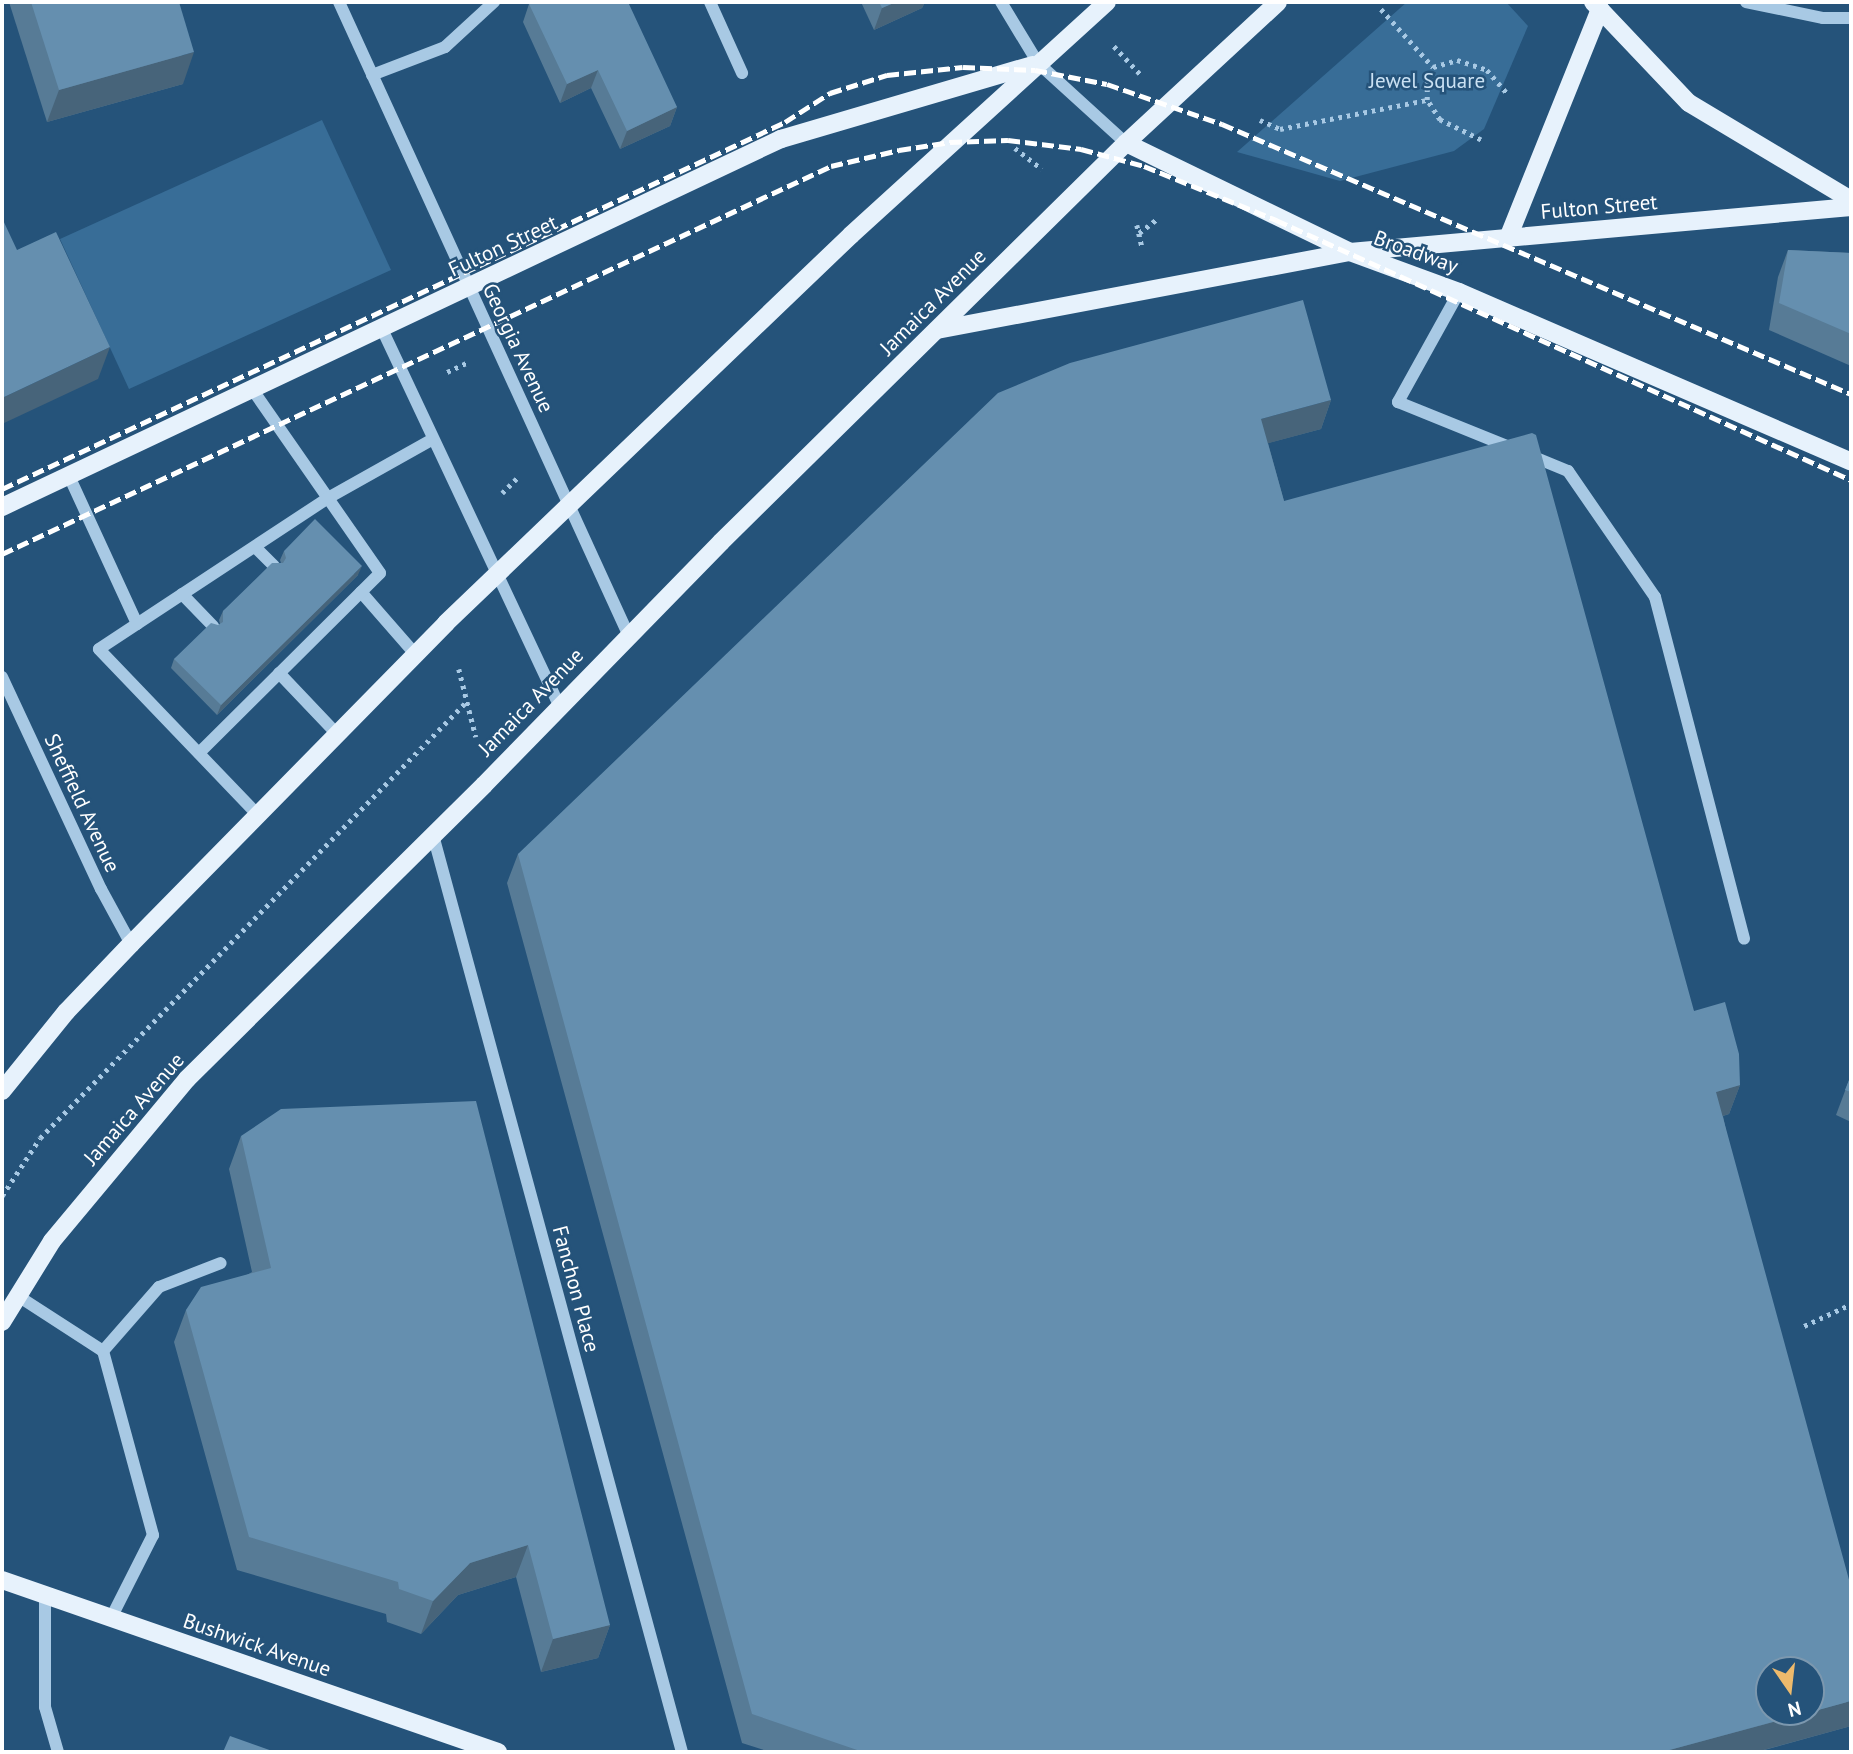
<!DOCTYPE html>
<style>
body{margin:0}
#map{position:relative;width:1853px;height:1754px;overflow:hidden;background:#25537a;font-family:"PT Sans",sans-serif}
div>[style]{position:absolute}
.green>*{inset:0;background:#386d97}
.path>*{height:4.5px;margin-top:-2.25px;transform-origin:0;background:repeating-linear-gradient(90deg,#a8c9e4 0 3.5px,transparent 0 8.5px)}
.minor>*{height:12px;margin:-6px;padding:0 6px;transform-origin:6px;border-radius:6px;background:#a8c9e4}
.major>*{height:18px;margin:-9px;padding:0 9px;transform-origin:9px;border-radius:9px;background:#e7f2fc}
.rail>*{height:5px;margin-top:-2.5px;transform-origin:0;background:repeating-linear-gradient(90deg,#fff 0 12px,transparent 0 17px)}
.wall>*{inset:0;background:#577b96}
.shaded-wall>*{inset:0;background:#47647a}
.building>*{inset:0;background:#658faf}
span{translate:-50% -50%;white-space:nowrap;text-align:center;line-height:1.15;-webkit-text-stroke:5px #25537a;paint-order:stroke}
.park-label{font-size:21px;color:#cae1f3}
.street-label{font-size:21px;color:#fff}
.frame{position:absolute;inset:0;border:4px solid #fff;pointer-events:none}
.north{position:absolute;left:1755px;top:1656px;width:70px;height:70px;box-sizing:border-box;background:#25537a;border:2px solid #7c98af;border-radius:50%;rotate:166deg;font-size:19px;font-weight:700;line-height:28px;text-align:center;color:#fff}
.north::after{content:'';display:block;margin:auto;width:24px;height:32px;background:#edba6c;clip-path:polygon(50% 0,100% 100%,50% 72%,0 100%)}
</style>
<div id="map">
<div class="green">
<i style="clip-path:polygon(1407px 2px,1506px 2px,1528px 26px,1484px 129px,1454px 151px,1340px 181px,1237px 152px)"></i>
<i style="clip-path:polygon(322px 120px,391px 270px,129px 389px,60px 239px)"></i>
</div>
<div class="path">
<i style="left:1381px;top:9px;width:78px;rotate:48.1deg"></i>
<i style="left:1114px;top:46px;width:41px;rotate:47deg"></i>
<i style="left:1260px;top:120px;width:22px;rotate:24deg"></i>
<i style="left:1280px;top:129px;width:150px;rotate:-11.2deg"></i>
<i style="left:1481px;top:140px;width:46px;rotate:-154deg"></i>
<i style="left:1440px;top:120px;width:24px;rotate:-123deg"></i>
<i style="left:1427px;top:100px;width:16px;rotate:-90deg"></i>
<i style="left:1427px;top:84px;width:18px;rotate:-71deg"></i>
<i style="left:1433px;top:67px;width:25px;rotate:-16deg"></i>
<i style="left:1457px;top:60px;width:32px;rotate:18deg"></i>
<i style="left:1487px;top:70px;width:32px;rotate:49deg"></i>
<i style="left:1015px;top:148px;width:34px;rotate:38deg"></i>
<i style="left:1137px;top:225px;width:23px;rotate:77deg"></i>
<i style="left:1139px;top:233px;width:24px;rotate:-38deg"></i>
<i style="left:447px;top:372px;width:23px;rotate:-25deg"></i>
<i style="left:502px;top:493px;width:24px;rotate:-45deg"></i>
<i style="left:459px;top:669px;width:70px;rotate:76deg"></i>
<i style="left:2px;top:1196px;width:69px;rotate:-56.8deg"></i>
<i style="left:40px;top:1138px;width:611px;rotate:-45.66deg"></i>
<i style="left:1804px;top:1326px;width:52px;rotate:-25.1deg"></i>
</div>
<div class="minor">
<i style="left:339px;top:2px;width:695px;rotate:65.43deg"></i>
<i style="left:710px;top:2px;width:78px;rotate:65.7deg"></i>
<i style="left:1001px;top:2px;width:71px;rotate:58.8deg"></i>
<i style="left:1038px;top:63px;width:119px;rotate:42.3deg"></i>
<i style="left:1746px;top:2px;width:79px;rotate:11.7deg"></i>
<i style="left:1823px;top:18px;width:28px"></i>
<i style="left:372px;top:75px;width:78px;rotate:-21deg"></i>
<i style="left:445px;top:47px;width:67px;rotate:-42.6deg"></i>
<i style="left:1459px;top:292px;width:126px;rotate:119deg"></i>
<i style="left:1398px;top:402px;width:123px;rotate:22deg"></i>
<i style="left:382px;top:329px;width:416px;rotate:64.8deg"></i>
<i style="left:1529px;top:455px;width:42px;rotate:22.3deg"></i>
<i style="left:1568px;top:471px;width:153px;rotate:55.4deg"></i>
<i style="left:1655px;top:597px;width:353px;rotate:75.4deg"></i>
<i style="left:69px;top:476px;width:163px;rotate:65.3deg"></i>
<i style="left:255px;top:547px;width:27px;rotate:45deg"></i>
<i style="left:361px;top:592px;width:82px;rotate:48.9deg"></i>
<i style="left:182px;top:594px;width:45px;rotate:45.9deg"></i>
<i style="left:279px;top:673px;width:83px;rotate:46.5deg"></i>
<i style="left:2px;top:677px;width:234px;rotate:65deg"></i>
<i style="left:101px;top:889px;width:63px;rotate:61.4deg"></i>
<i style="left:199px;top:753px;width:255px;rotate:-44.8deg"></i>
<i style="left:380px;top:573px;width:223px;rotate:-124.8deg"></i>
<i style="left:256px;top:813px;width:227px;rotate:-133.8deg"></i>
<i style="left:99px;top:649px;width:274px;rotate:-33.4deg"></i>
<i style="left:328px;top:498px;width:120px;rotate:-29.3deg"></i>
<i style="left:433px;top:835px;width:950px;rotate:74.81deg"></i>
<i style="left:18px;top:1296px;width:101px;rotate:32.9deg"></i>
<i style="left:103px;top:1351px;width:191px;rotate:74.8deg"></i>
<i style="left:153px;top:1535px;width:93px;rotate:116.8deg"></i>
<i style="left:103px;top:1351px;width:85px;rotate:-48.8deg"></i>
<i style="left:159px;top:1287px;width:66px;rotate:-21.2deg"></i>
<i style="left:45px;top:1596px;width:111px;rotate:90deg"></i>
<i style="left:45px;top:1707px;width:47px;rotate:73.9deg"></i>
</div>
<div class="major">
<i style="left:1593px;top:2px;width:139px;rotate:46.5deg"></i>
<i style="left:1689px;top:103px;width:189px;rotate:30.9deg"></i>
<i style="left:1126px;top:143px;width:249px;rotate:25.9deg"></i>
<i style="left:1350px;top:252px;width:116px;rotate:20.2deg"></i>
<i style="left:1459px;top:292px;width:427px;rotate:23.4deg"></i>
<i style="left:1508px;top:238px;width:247px;rotate:-68.1deg"></i>
<i style="left:937px;top:330px;width:420px;rotate:-10.7deg"></i>
<i style="left:1350px;top:252px;width:503px;rotate:-5.13deg"></i>
<i style="left:2px;top:507px;width:862px;rotate:-25.29deg"></i>
<i style="left:781px;top:139px;width:262px;rotate:-16.4deg"></i>
<i style="left:2px;top:1091px;width:102px;rotate:-51deg"></i>
<i style="left:66px;top:1012px;width:94px;rotate:-46.3deg"></i>
<i style="left:131px;top:944px;width:450px;rotate:-45.5deg"></i>
<i style="left:446px;top:623px;width:561px;rotate:-43.77deg"></i>
<i style="left:851px;top:235px;width:346px;rotate:-42.3deg"></i>
<i style="left:2px;top:1322px;width:95px;rotate:-58.3deg"></i>
<i style="left:52px;top:1241px;width:211px;rotate:-50.2deg"></i>
<i style="left:187px;top:1079px;width:418px;rotate:-44.7deg"></i>
<i style="left:484px;top:785px;width:339px;rotate:-45.7deg"></i>
<i style="left:721px;top:542px;width:569px;rotate:-44.57deg"></i>
<i style="left:1126px;top:143px;width:207px;rotate:-42.8deg"></i>
<i style="left:2px;top:1580px;width:525px;rotate:19.13deg"></i>
</div>
<div class="rail">
<i style="left:2px;top:489px;width:865px;rotate:-25.11deg"></i>
<i style="left:785px;top:122px;width:54px;rotate:-32.8deg"></i>
<i style="left:830px;top:93px;width:60px;rotate:-17.5deg"></i>
<i style="left:887px;top:75px;width:76px;rotate:-6deg"></i>
<i style="left:963px;top:67px;width:72px;rotate:2.4deg"></i>
<i style="left:1035px;top:70px;width:73px;rotate:11deg"></i>
<i style="left:1107px;top:84px;width:122px;rotate:19.2deg"></i>
<i style="left:1222px;top:124px;width:685px;rotate:23.23deg"></i>
<i style="left:2px;top:554px;width:915px;rotate:-25.08deg"></i>
<i style="left:831px;top:166px;width:70px;rotate:-13.2deg"></i>
<i style="left:899px;top:150px;width:52px;rotate:-8.9deg"></i>
<i style="left:950px;top:142px;width:58px;rotate:-2deg"></i>
<i style="left:1008px;top:140px;width:74px;rotate:7deg"></i>
<i style="left:1081px;top:149px;width:65px;rotate:15.1deg"></i>
<i style="left:1144px;top:166px;width:143px;rotate:22.2deg"></i>
<i style="left:1276px;top:220px;width:631px;rotate:24.33deg"></i>
</div>
<div class="wall">
<i style="clip-path:polygon(9px 2px,179px 2px,183px 84px,47px 122px)"></i>
<i style="clip-path:polygon(861px 2px,925px 2px,922px 8px,874px 30px)"></i>
<i style="clip-path:polygon(529px 4px,677px 107px,670px 126px,620px 149px,591px 88px,560px 103px,523px 22px)"></i>
<i style="clip-path:polygon(1788px 250px,1851px 253px,1851px 366px,1769px 330px,1778px 277px)"></i>
<i style="clip-path:polygon(1331px 400px,1321px 429px,1268px 443px,1284px 501px,1694px 1011px,1740px 1085px,1729px 1114px,1723px 1116px,1851px 1726px,1757px 1752px,770px 1752px,742px 1743px,507px 883px,518px 854px)"></i>
<i style="clip-path:polygon(284px 551px,358px 575px,217px 715px,171px 668px,174px 659px,220px 624px,219px 620px,223px 611px,281px 563px,280px 560px)"></i>
<i style="clip-path:polygon(1851px 1075px,1851px 1122px,1836px 1115px)"></i>
<i style="clip-path:polygon(241px 1136px,610px 1625px,598px 1658px,541px 1672px,516px 1577px,458px 1595px,421px 1634px,387px 1622px,386px 1614px,237px 1570px,174px 1342px,186px 1310px,252px 1272px,229px 1169px)"></i>
</div>
<div class="shaded-wall">
<i style="clip-path:polygon(896px 2px,925px 2px,922px 8px,874px 30px,882px 8px)"></i>
<i style="clip-path:polygon(194px 52px,183px 84px,47px 122px,59px 90px)"></i>
<i style="clip-path:polygon(598px 70px,591px 88px,560px 103px,567px 84px)"></i>
<i style="clip-path:polygon(677px 107px,670px 126px,620px 149px,627px 131px)"></i>
<i style="clip-path:polygon(110px 347px,98px 379px,2px 424px,2px 398px)"></i>
<i style="clip-path:polygon(1331px 400px,1321px 429px,1251px 448px,1261px 419px)"></i>
<i style="clip-path:polygon(362px 566px,358px 575px,217px 715px,221px 705px)"></i>
<i style="clip-path:polygon(1740px 1085px,1729px 1114px,1706px 1121px,1716px 1092px)"></i>
<i style="clip-path:polygon(528px 1545px,516px 1577px,458px 1595px,421px 1634px,433px 1601px,470px 1563px)"></i>
<i style="clip-path:polygon(610px 1625px,598px 1658px,541px 1672px,553px 1639px)"></i>
<i style="clip-path:polygon(1851px 1701px,1851px 1726px,1756px 1752px,1662px 1752px)"></i>
</div>
<div class="building">
<i style="clip-path:polygon(31px 2px,179px 2px,194px 52px,59px 90px)"></i>
<i style="clip-path:polygon(534px 2px,628px 2px,677px 107px,627px 131px,598px 70px,567px 84px,529px 4px)"></i>
<i style="clip-path:polygon(879px 2px,896px 2px,882px 8px)"></i>
<i style="clip-path:polygon(2px 218px,17px 250px,56px 232px,110px 347px,2px 398px)"></i>
<i style="clip-path:polygon(1788px 250px,1851px 253px,1851px 334px,1779px 303px)"></i>
<i style="clip-path:polygon(1303px 300px,1331px 400px,1261px 419px,1284px 501px,1532px 433px,1536px 435px,1694px 1011px,1725px 1002px,1739px 1054px,1740px 1085px,1716px 1092px,1851px 1587px,1851px 1701px,1811px 1712px,1811px 1670px,1769px 1670px,1769px 1712px,1809px 1712px,1662px 1752px,863px 1752px,752px 1714px,518px 854px,998px 393px,1070px 363px)"></i>
<i style="clip-path:polygon(315px 519px,362px 566px,221px 705px,174px 659px,211px 623px,218px 625px,223px 622px,223px 611px,272px 563px,283px 563px,286px 558px,284px 551px)"></i>
<i style="clip-path:polygon(1851px 1075px,1851px 1092px,1845px 1090px)"></i>
<i style="clip-path:polygon(476px 1101px,610px 1625px,553px 1639px,528px 1545px,470px 1563px,433px 1601px,399px 1589px,398px 1582px,249px 1537px,186px 1310px,201px 1287px,271px 1268px,241px 1136px,281px 1109px)"></i>
<i style="clip-path:polygon(230px 1736px,275px 1752px,223px 1752px)"></i>
</div>
<div class="park-label">
<span style="left:1427px;top:81px">Jewel Square</span>
</div>
<div class="street-label">
<span style="left:1599px;top:207px;rotate:-5deg">Fulton Street</span>
<span style="left:503px;top:246px;rotate:-25deg">Fulton Street</span>
<span style="left:1416px;top:252px;rotate:20deg">Broadway</span>
<span style="left:933px;top:302px;rotate:-45deg">Jamaica Avenue</span>
<span style="left:518px;top:348px;rotate:65deg">Georgia Avenue</span>
<span style="left:531px;top:702px;rotate:-46deg">Jamaica Avenue</span>
<span style="left:82px;top:803px;rotate:65deg">Sheffield Avenue</span>
<span style="left:134px;top:1109px;rotate:-49deg">Jamaica Avenue</span>
<span style="left:576px;top:1289px;rotate:75deg">Fanchon Place</span>
<span style="left:257px;top:1645px;rotate:19deg">Bushwick Avenue</span>
</div>
<div class="frame"></div>
<div class="north">N</div>
</div>
